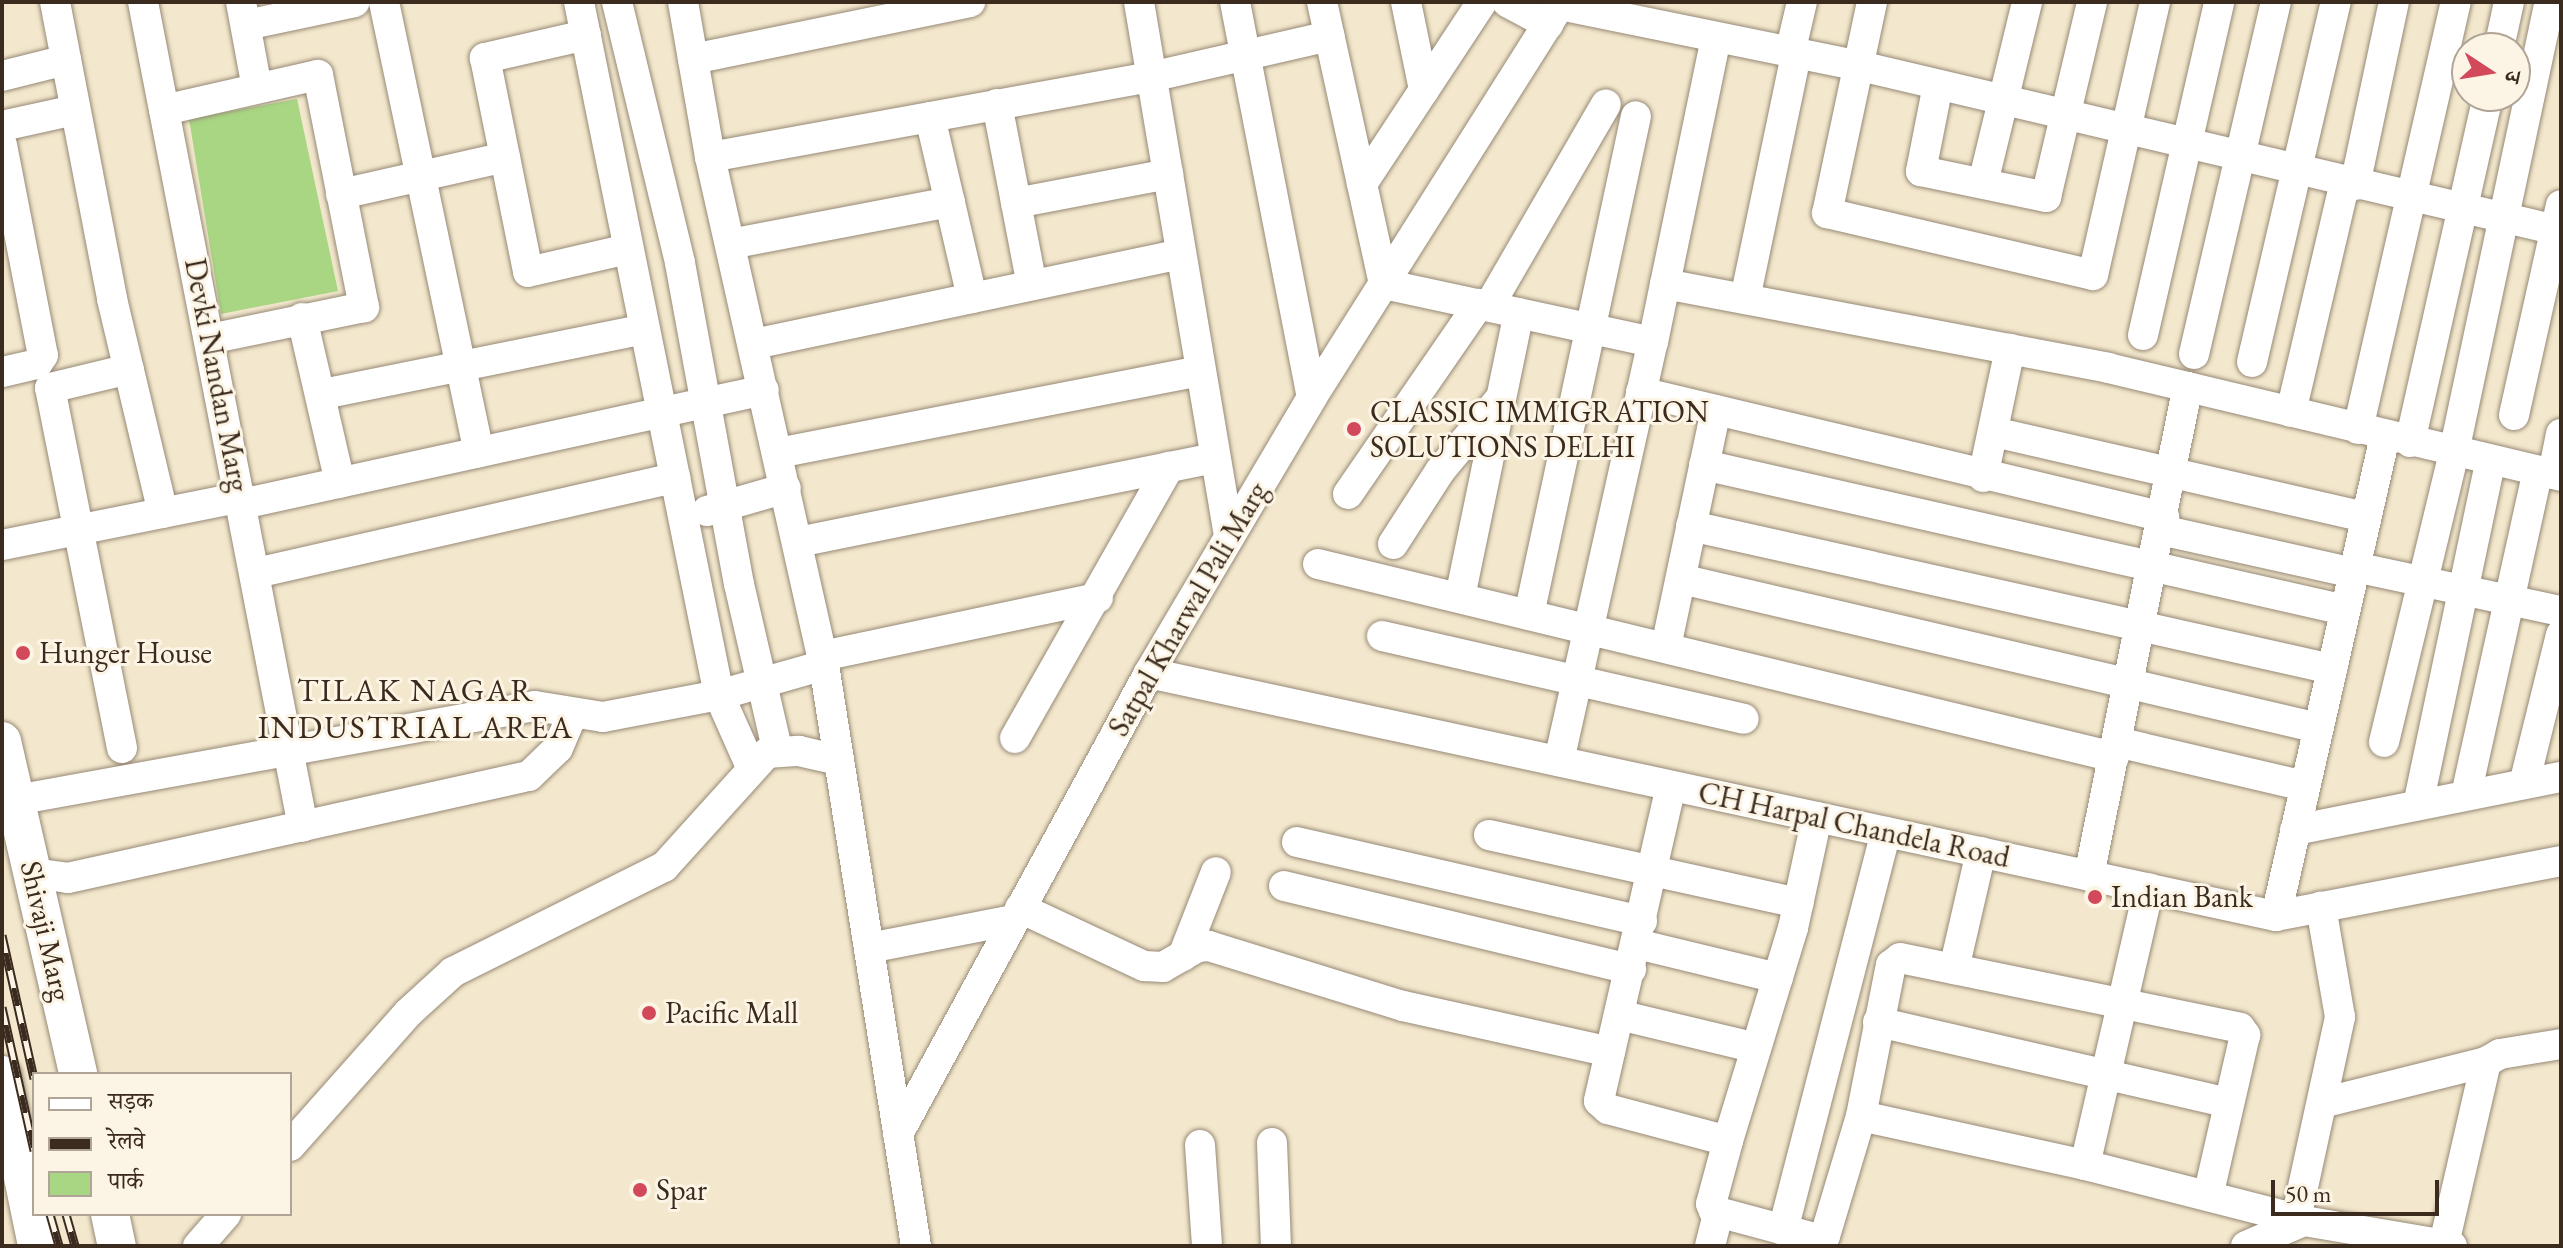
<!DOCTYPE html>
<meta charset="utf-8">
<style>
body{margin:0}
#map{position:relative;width:2563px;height:1248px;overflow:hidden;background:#f3e8cd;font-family:"EB Garamond","Noto Serif Devanagari",serif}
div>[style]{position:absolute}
.green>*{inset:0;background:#a8d683}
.roads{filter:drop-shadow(0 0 2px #978976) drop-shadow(0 0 2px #978976)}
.minor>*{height:30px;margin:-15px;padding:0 15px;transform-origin:15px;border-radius:15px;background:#fff}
.major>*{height:38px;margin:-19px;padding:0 19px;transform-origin:19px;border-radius:19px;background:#fff}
.rail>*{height:9px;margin-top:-4.5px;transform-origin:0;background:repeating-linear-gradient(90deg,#fcf5e5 0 18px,#3b2a1e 0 36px);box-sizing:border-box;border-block:2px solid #3b2a1e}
.dots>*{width:22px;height:22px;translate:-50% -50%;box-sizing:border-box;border:4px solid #fcf5e5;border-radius:50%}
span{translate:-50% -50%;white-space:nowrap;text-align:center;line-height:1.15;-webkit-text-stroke:6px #fcf5e5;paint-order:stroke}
.street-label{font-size:30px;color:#3b2a1e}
.poi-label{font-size:30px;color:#3b2a1e}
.left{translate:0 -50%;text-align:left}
.neighbourhood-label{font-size:32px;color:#3b2a1e;letter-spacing:2px}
.frame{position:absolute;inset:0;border:4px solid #3b2a1e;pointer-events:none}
.legend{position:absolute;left:32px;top:1072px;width:260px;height:144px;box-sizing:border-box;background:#fcf5e5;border:2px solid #afa495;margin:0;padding:10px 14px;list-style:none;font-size:24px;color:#3b2a1e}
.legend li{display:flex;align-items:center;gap:16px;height:40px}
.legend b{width:40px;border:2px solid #afa495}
.north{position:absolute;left:2451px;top:32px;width:80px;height:80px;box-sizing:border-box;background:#fcf5e5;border:2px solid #afa495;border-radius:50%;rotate:102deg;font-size:22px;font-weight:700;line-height:32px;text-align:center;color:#3b2a1e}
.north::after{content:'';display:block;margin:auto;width:28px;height:36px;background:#d1495b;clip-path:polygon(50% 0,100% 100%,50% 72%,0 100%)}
.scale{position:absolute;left:2271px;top:1180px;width:168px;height:36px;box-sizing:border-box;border:4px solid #3b2a1e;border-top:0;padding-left:10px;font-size:24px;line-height:28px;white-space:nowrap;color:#3b2a1e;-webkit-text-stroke:6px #fcf5e5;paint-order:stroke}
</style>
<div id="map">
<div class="green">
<i style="clip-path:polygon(297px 99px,338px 291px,221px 314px,189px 119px)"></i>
</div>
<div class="roads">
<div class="minor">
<i style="left:55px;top:2px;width:302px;rotate:79.1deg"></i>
<i style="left:112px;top:299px;width:220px;rotate:76.6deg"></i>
<i style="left:143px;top:2px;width:840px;rotate:79.02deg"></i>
<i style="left:241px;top:2px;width:87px;rotate:79.5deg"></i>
<i style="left:384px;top:2px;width:460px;rotate:78.1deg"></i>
<i style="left:579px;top:2px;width:707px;rotate:78.58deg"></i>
<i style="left:719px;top:695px;width:79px;rotate:66deg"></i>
<i style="left:617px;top:2px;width:268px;rotate:76.4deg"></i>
<i style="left:680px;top:263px;width:326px;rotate:79.6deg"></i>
<i style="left:739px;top:584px;width:169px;rotate:77deg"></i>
<i style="left:683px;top:2px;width:157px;rotate:80.1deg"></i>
<i style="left:710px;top:157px;width:521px;rotate:77.35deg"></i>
<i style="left:824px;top:665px;width:588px;rotate:81deg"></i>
<i style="left:1139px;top:2px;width:542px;rotate:80.43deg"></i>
<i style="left:1235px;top:2px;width:402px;rotate:79deg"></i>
<i style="left:1322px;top:2px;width:289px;rotate:77.6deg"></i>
<i style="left:1384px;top:284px;width:275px;rotate:12.2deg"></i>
<i style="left:1653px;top:342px;width:310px;rotate:-78.3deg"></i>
<i style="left:1406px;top:2px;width:90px;rotate:78.4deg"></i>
<i style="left:1507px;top:2px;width:47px;rotate:28.2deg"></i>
<i style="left:1872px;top:2px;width:216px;rotate:102deg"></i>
<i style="left:1827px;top:213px;width:273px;rotate:13.1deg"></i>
<i style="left:2093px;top:275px;width:280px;rotate:-77.2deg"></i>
<i style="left:1560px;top:5px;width:306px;rotate:11.5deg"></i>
<i style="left:1860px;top:66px;width:720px;rotate:13.25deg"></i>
<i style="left:246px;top:25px;width:111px;rotate:-11.9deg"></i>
<i style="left:586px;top:35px;width:104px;rotate:167.2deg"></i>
<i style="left:485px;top:58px;width:218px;rotate:78.6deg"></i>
<i style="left:528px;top:272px;width:103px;rotate:-13deg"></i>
<i style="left:2499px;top:48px;width:47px;rotate:-77.7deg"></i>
<i style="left:1790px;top:53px;width:52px;rotate:-76.8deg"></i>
<i style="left:693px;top:59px;width:283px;rotate:-11.6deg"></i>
<i style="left:2px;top:76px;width:66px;rotate:-14deg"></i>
<i style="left:1938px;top:85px;width:88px;rotate:101.2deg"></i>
<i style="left:1921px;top:171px;width:128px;rotate:11.7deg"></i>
<i style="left:2046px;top:197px;width:200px;rotate:-76.7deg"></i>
<i style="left:997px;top:104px;width:184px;rotate:79.1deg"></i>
<i style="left:164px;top:110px;width:158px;rotate:-12.8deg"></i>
<i style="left:318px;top:75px;width:237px;rotate:78.8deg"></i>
<i style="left:364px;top:307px;width:157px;rotate:168.3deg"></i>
<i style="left:930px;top:117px;width:186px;rotate:76.9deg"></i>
<i style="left:2px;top:126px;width:75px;rotate:-12.4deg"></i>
<i style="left:2px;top:145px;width:214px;rotate:79deg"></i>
<i style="left:43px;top:355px;width:11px;rotate:124deg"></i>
<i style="left:37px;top:364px;width:36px;rotate:167deg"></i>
<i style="left:710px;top:157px;width:452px;rotate:-10.3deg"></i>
<i style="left:1155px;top:76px;width:179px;rotate:-12.9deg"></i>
<i style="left:1983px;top:183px;width:186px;rotate:-76.3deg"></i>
<i style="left:1362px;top:184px;width:218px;rotate:-56.6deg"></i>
<i style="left:2355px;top:185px;width:187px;rotate:-78deg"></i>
<i style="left:341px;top:194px;width:168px;rotate:-12.7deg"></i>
<i style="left:1016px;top:203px;width:155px;rotate:-10.8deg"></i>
<i style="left:730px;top:244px;width:224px;rotate:-10.8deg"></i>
<i style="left:1665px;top:284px;width:451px;rotate:10.7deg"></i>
<i style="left:2108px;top:368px;width:466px;rotate:13.4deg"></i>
<i style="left:1745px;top:299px;width:250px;rotate:-78.2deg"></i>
<i style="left:1489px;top:306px;width:233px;rotate:-59.9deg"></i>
<i style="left:302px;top:318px;width:169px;rotate:77deg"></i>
<i style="left:2143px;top:335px;width:342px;rotate:-77.1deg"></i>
<i style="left:754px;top:344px;width:436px;rotate:-11.9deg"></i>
<i style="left:2194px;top:354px;width:361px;rotate:-76.9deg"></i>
<i style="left:2252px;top:362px;width:370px;rotate:-76.9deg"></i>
<i style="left:1641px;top:392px;width:538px;rotate:13.44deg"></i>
<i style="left:323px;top:394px;width:328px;rotate:-11.4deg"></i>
<i style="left:2291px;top:412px;width:236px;rotate:-76.8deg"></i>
<i style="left:2514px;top:415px;width:215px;rotate:-77.4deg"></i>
<i style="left:2358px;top:429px;width:438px;rotate:-77.1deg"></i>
<i style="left:1994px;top:432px;width:382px;rotate:12.9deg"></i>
<i style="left:2410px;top:442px;width:355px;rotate:-77.3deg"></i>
<i style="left:778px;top:453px;width:430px;rotate:-11deg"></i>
<i style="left:1704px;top:465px;width:657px;rotate:12.75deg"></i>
<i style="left:2553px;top:474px;width:41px;rotate:-78.7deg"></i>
<i style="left:1983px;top:477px;width:131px;rotate:-78.1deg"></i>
<i style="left:1348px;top:494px;width:231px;rotate:-55.4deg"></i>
<i style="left:242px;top:504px;width:534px;rotate:-12.32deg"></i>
<i style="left:707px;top:511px;width:82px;rotate:-16.2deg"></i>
<i style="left:1691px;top:526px;width:657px;rotate:12.58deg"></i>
<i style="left:2161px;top:530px;width:197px;rotate:12.6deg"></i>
<i style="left:798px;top:542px;width:425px;rotate:-11.4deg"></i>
<i style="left:1393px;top:544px;width:87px;rotate:-57.2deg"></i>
<i style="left:1440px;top:471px;width:92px;rotate:-50.3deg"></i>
<i style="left:2px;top:545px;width:245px;rotate:-11.3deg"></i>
<i style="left:1318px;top:564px;width:819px;rotate:13.63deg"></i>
<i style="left:2355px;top:567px;width:211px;rotate:12.1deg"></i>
<i style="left:256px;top:573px;width:430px;rotate:-12.8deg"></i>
<i style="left:1681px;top:579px;width:654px;rotate:13.17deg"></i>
<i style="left:1460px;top:597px;width:290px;rotate:-78.3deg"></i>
<i style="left:1529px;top:615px;width:510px;rotate:-77.9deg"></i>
<i style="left:1382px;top:636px;width:371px;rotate:12.9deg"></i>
<i style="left:1666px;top:647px;width:242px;rotate:-78.1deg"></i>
<i style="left:822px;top:656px;width:282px;rotate:-11.9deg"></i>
<i style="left:1149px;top:673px;width:1153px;rotate:12.17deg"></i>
<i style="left:2276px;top:916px;width:290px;rotate:-10.9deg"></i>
<i style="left:1015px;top:738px;width:312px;rotate:-60.4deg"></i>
<i style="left:2117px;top:742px;width:193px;rotate:13.2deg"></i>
<i style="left:2384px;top:742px;width:298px;rotate:-76.4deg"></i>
<i style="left:2454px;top:452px;width:460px;rotate:-78deg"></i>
<i style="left:122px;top:748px;width:367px;rotate:-101.3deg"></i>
<i style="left:50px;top:388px;width:81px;rotate:-13.5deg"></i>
<i style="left:1559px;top:761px;width:429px;rotate:-77.4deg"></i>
<i style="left:2524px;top:784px;width:154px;rotate:-76.1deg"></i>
<i style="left:1671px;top:786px;width:323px;rotate:102.9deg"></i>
<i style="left:1599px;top:1101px;width:12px;rotate:42deg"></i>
<i style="left:1608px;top:1109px;width:124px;rotate:14.9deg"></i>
<i style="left:2466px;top:795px;width:332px;rotate:-77.5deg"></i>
<i style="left:16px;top:800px;width:527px;rotate:-10.27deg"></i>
<i style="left:535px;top:706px;width:69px;rotate:9.2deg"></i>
<i style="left:603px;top:717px;width:118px;rotate:-10.7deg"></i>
<i style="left:719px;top:695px;width:109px;rotate:-15.9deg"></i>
<i style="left:2418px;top:805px;width:353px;rotate:-78.1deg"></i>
<i style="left:1817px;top:817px;width:114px;rotate:102.2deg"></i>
<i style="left:1793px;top:928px;width:223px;rotate:107deg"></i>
<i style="left:1728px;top:1141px;width:65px;rotate:105.1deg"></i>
<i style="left:1711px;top:1204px;width:8px;rotate:67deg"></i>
<i style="left:1714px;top:1211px;width:104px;rotate:15.1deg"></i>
<i style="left:1814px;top:1238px;width:11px;rotate:-10deg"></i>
<i style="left:1825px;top:1236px;width:125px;rotate:-73.3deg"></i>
<i style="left:1861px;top:1116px;width:154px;rotate:-78.8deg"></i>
<i style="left:1891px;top:965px;width:11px;rotate:-38deg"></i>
<i style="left:1900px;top:958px;width:347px;rotate:11.6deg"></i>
<i style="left:2240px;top:1028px;width:9px;rotate:54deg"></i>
<i style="left:2245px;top:1035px;width:165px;rotate:102.9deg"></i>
<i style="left:2295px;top:830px;width:271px;rotate:-11.3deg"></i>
<i style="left:1489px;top:835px;width:317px;rotate:12.4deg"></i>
<i style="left:1297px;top:842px;width:354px;rotate:12.9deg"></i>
<i style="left:33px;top:873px;width:35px;rotate:8deg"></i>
<i style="left:68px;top:878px;width:472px;rotate:-12.5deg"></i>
<i style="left:529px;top:776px;width:40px;rotate:-44deg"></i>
<i style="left:558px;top:748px;width:38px;rotate:-67deg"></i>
<i style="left:2089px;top:876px;width:499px;rotate:-78.6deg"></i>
<i style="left:1284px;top:886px;width:357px;rotate:13.5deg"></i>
<i style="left:1020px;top:908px;width:137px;rotate:25.1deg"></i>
<i style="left:1144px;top:966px;width:19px;rotate:3deg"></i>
<i style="left:1163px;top:967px;width:39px;rotate:-30deg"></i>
<i style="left:1197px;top:947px;width:12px;rotate:-5deg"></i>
<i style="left:1209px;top:946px;width:203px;rotate:17.2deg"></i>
<i style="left:1403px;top:1006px;width:212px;rotate:12.5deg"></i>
<i style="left:2276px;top:916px;width:492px;rotate:-77.2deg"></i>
<i style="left:1637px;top:944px;width:145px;rotate:13.6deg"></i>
<i style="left:869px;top:948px;width:147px;rotate:-11deg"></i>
<i style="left:1183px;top:956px;width:90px;rotate:-68.6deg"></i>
<i style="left:1954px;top:969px;width:120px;rotate:-77deg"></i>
<i style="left:1619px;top:1015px;width:141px;rotate:13.5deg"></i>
<i style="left:1878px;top:1022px;width:359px;rotate:13deg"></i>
<i style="left:2322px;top:1103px;width:169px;rotate:-14deg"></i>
<i style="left:2486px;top:1062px;width:16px;rotate:-30deg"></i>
<i style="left:2500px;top:1054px;width:62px;rotate:-9.3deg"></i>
<i style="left:1861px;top:1116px;width:229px;rotate:12.3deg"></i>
<i style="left:2085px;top:1165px;width:226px;rotate:14.3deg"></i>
<i style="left:898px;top:1134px;width:525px;rotate:-61.43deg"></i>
<i style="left:1149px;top:673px;width:321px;rotate:-59.4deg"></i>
<i style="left:1312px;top:397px;width:467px;rotate:-57.7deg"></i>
<i style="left:1272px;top:1143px;width:103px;rotate:87.8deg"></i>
<i style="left:1200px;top:1145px;width:101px;rotate:86deg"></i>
<i style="left:290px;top:1146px;width:178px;rotate:-48.4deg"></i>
<i style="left:408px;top:1013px;width:61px;rotate:-42.3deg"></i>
<i style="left:453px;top:972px;width:236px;rotate:-26.5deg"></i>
<i style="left:664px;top:867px;width:154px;rotate:-47.9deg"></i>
<i style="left:767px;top:753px;width:32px;rotate:-4deg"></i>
<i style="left:799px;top:751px;width:41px;rotate:12.7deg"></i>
<i style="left:2085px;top:1165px;width:284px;rotate:-77deg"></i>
<i style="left:2296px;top:1219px;width:207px;rotate:-77.7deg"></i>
<i style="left:2340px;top:1017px;width:112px;rotate:-99.8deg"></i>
<i style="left:1783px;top:1230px;width:411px;rotate:-75.5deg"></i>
<i style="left:2444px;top:1244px;width:187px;rotate:-77deg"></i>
<i style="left:198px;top:1246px;width:43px;rotate:-48.8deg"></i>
<i style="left:1710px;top:1246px;width:34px;rotate:-76deg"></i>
<i style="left:2246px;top:1246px;width:63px;rotate:-23.3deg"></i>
<i style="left:2304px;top:1221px;width:150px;rotate:9.6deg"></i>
</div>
<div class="major">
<i style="left:2px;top:741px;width:342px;rotate:77.1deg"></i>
<i style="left:2px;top:1075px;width:175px;rotate:78.4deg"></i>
<i style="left:110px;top:1214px;width:33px;rotate:78deg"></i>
</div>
</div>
<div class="rail">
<i style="left:2px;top:935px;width:147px;rotate:77.4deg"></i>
<i style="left:2px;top:1007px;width:147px;rotate:77.4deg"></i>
<i style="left:50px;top:1214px;width:33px;rotate:74deg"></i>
<i style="left:66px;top:1214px;width:33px;rotate:74deg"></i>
</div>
<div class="dots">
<i style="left:1354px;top:429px;background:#d1495b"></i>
<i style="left:23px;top:653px;background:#d1495b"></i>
<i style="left:2095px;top:897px;background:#d1495b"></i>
<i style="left:649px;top:1013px;background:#d1495b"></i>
<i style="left:640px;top:1190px;background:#d1495b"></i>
</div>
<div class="street-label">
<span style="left:217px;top:375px;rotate:79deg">Devki Nandan Marg</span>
<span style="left:1188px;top:609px;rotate:-60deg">Satpal Kharwal Pali Marg</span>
<span style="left:1854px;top:825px;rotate:12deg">CH Harpal Chandela Road</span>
<span style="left:46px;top:931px;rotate:77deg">Shivaji Marg</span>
</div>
<div class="poi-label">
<span class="left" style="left:1370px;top:429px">CLASSIC IMMIGRATION<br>SOLUTIONS DELHI</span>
<span class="left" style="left:39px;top:653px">Hunger House</span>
<span class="left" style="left:2111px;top:897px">Indian Bank</span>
<span class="left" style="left:665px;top:1013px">Pacific Mall</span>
<span class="left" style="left:656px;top:1190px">Spar</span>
</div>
<div class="neighbourhood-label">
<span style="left:416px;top:709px">TILAK NAGAR<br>INDUSTRIAL AREA</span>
</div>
<div class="frame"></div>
<ul class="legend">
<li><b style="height:10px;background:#fff"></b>सड़क</li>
<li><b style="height:10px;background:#3b2a1e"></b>रेलवे</li>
<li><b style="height:22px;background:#a8d683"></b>पार्क</li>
</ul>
<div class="north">उ</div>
<div class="scale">50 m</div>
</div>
